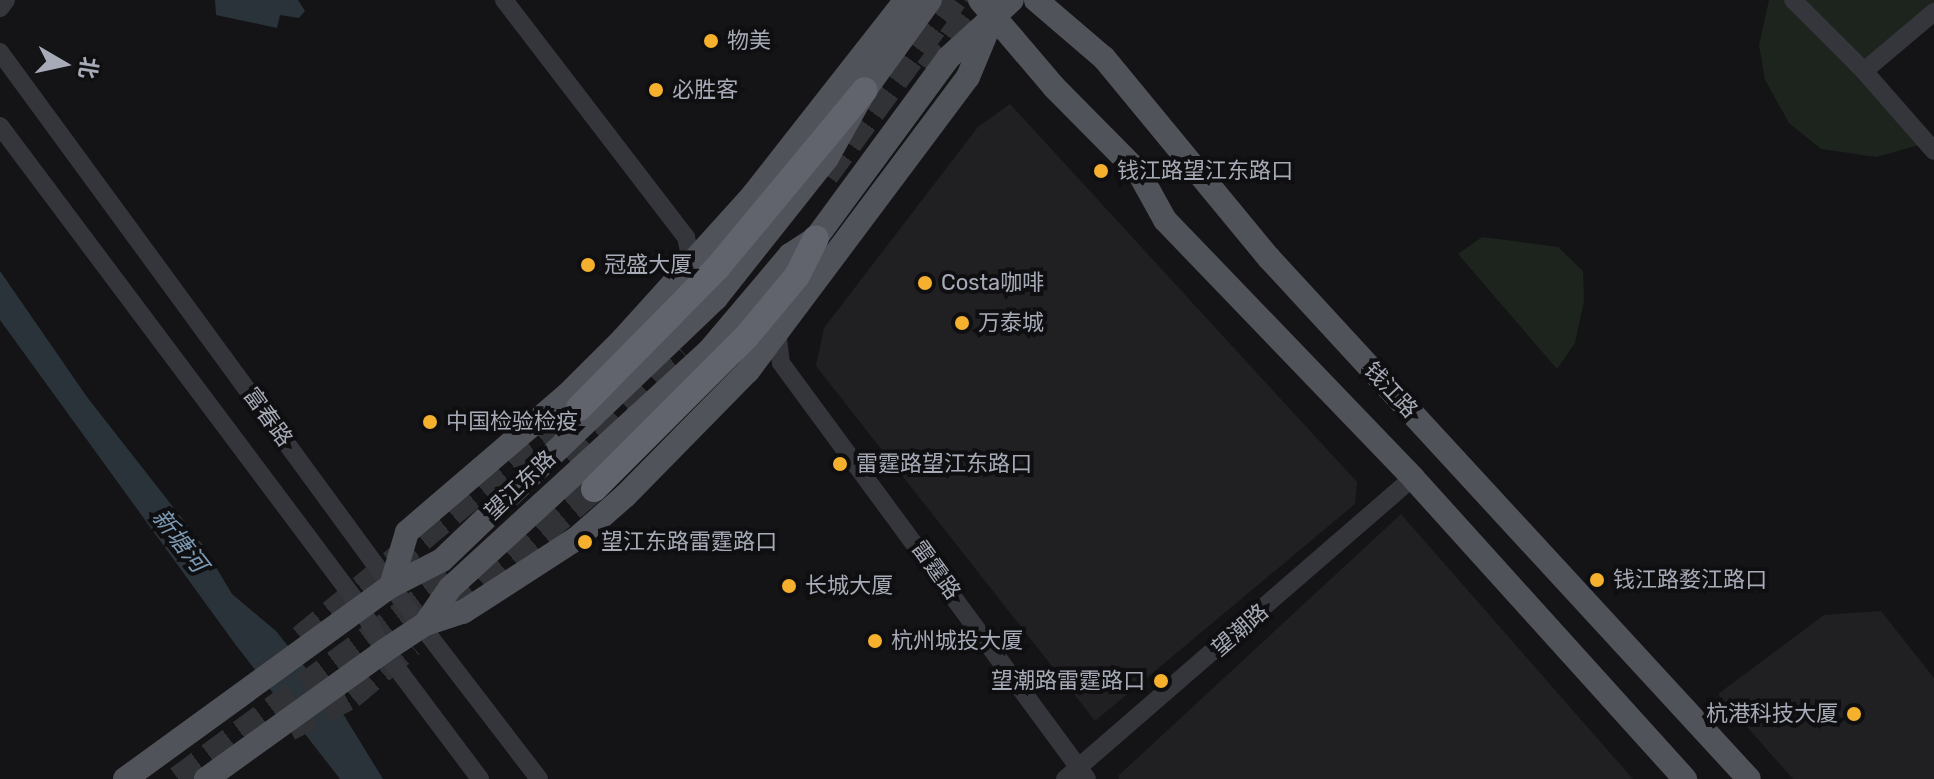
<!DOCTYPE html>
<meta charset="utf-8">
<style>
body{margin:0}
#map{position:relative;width:1934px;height:779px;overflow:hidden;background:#141416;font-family:Rubik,"Noto Sans SC",sans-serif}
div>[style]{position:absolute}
.built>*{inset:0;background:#202023}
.green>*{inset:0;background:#1c241d}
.water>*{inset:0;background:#2a333a}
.highway-tunnel>*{height:26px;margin-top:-13px;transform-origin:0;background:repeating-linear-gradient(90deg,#313236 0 26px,transparent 0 39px)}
.minor>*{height:18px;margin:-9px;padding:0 9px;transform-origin:9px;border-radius:9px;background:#35363b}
.major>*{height:24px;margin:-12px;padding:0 12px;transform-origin:12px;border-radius:12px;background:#51535a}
.highway>*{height:26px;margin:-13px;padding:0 13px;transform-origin:13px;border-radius:13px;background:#61646c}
.dots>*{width:22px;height:22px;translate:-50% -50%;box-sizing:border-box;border:4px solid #0f0f11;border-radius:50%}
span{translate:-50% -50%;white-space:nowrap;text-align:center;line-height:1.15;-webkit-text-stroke:8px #0f0f11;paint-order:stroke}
.poi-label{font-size:22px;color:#a6abb7}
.left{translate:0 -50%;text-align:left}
.right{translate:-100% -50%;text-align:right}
.street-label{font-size:22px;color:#a6abb7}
.water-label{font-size:24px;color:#7c99b3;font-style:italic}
.north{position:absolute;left:24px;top:24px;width:80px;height:80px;-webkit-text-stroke:6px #0f0f11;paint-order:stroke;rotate:99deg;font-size:22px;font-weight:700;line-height:32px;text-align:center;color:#a6abb7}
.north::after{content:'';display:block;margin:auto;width:28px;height:36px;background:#a6abb7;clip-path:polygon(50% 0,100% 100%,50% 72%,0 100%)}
</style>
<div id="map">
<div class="built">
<i style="clip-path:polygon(1010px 104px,1357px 482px,1355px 504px,1095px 721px,816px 366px,824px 328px,978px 127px)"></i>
<i style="clip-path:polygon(1401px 514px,1633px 779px,1119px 779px,1118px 776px)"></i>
<i style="clip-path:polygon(1881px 611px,1934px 678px,1934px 779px,1793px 779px,1718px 694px,1824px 615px)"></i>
</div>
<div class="green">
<i style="clip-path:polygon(1769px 0,1934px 0,1934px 12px,1865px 71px,1927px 143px,1876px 157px,1821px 149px,1789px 123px,1765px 80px,1759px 45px)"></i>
<i style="clip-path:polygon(1482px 237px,1558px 247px,1583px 271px,1584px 301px,1575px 343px,1557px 369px,1458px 254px)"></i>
</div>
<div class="water">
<i style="clip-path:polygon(215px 0,298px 0,305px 11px,299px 18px,280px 15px,277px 28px,216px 15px)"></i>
<i style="clip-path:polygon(0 271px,87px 397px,202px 544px,232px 594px,276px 631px,345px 717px,383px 779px,340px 779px,235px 644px,0 320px)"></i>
</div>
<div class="highway-tunnel">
<i style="left:928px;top:70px;width:87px;rotate:-53.9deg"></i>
<i style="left:826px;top:175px;width:217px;rotate:-53.8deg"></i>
<i style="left:565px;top:456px;width:157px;rotate:-43.5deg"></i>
<i style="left:453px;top:609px;width:185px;rotate:-40.4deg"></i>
<i style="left:301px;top:638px;width:361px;rotate:-39.6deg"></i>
<i style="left:289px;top:728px;width:70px;rotate:-27.3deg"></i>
<i style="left:351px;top:696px;width:79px;rotate:-40.4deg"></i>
<i style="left:178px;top:779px;width:349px;rotate:-36.4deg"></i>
</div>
<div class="minor">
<i style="left:504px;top:0;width:299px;rotate:52.5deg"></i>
<i style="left:686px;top:237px;width:29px;rotate:78deg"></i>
<i style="left:1793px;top:0;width:100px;rotate:45deg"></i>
<i style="left:1864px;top:71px;width:92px;rotate:-40.1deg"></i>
<i style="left:0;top:8px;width:10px;rotate:-53deg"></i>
<i style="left:0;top:52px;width:662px;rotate:53.79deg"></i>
<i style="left:391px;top:586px;width:243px;rotate:52.5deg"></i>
<i style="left:1864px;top:71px;width:106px;rotate:48.8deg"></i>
<i style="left:0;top:126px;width:604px;rotate:53.15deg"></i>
<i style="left:362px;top:609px;width:47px;rotate:62.4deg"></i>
<i style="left:384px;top:651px;width:160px;rotate:53.1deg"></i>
<i style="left:777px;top:331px;width:32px;rotate:83deg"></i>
<i style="left:781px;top:363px;width:516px;rotate:53.66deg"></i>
<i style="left:1065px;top:779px;width:460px;rotate:-40.9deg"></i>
</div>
<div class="major">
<i style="left:980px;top:0;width:114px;rotate:49.6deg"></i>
<i style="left:1054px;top:87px;width:121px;rotate:45.3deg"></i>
<i style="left:1139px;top:173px;width:54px;rotate:61deg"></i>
<i style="left:1165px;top:220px;width:358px;rotate:46.1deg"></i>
<i style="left:1413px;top:478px;width:406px;rotate:47.9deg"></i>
<i style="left:1036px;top:0;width:89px;rotate:40.5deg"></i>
<i style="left:1104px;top:58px;width:259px;rotate:50.5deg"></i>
<i style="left:1269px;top:258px;width:708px;rotate:47.35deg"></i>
<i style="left:391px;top:586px;width:56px;rotate:-73.5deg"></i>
<i style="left:407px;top:532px;width:211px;rotate:-40.6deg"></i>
<i style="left:567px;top:395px;width:79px;rotate:-45deg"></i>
<i style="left:623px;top:339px;width:194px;rotate:-47.9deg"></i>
<i style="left:753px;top:195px;width:248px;rotate:-51.9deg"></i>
<i style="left:425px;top:624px;width:44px;rotate:-55.2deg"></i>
<i style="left:450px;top:588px;width:350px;rotate:-42.5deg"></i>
<i style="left:708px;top:352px;width:127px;rotate:-49.8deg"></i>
<i style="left:790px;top:255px;width:31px;rotate:-33deg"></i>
<i style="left:816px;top:238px;width:223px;rotate:-53.7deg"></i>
<i style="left:948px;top:58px;width:86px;rotate:-42.2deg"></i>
<i style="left:125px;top:779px;width:329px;rotate:-36deg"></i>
<i style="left:391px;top:586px;width:57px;rotate:-27deg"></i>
<i style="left:442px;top:560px;width:379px;rotate:-43.7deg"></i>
<i style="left:716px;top:298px;width:179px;rotate:-51.6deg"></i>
<i style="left:827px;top:158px;width:78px;rotate:-60.8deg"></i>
<i style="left:865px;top:90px;width:111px;rotate:-54.2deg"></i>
<i style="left:206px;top:779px;width:219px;rotate:-35.7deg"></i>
<i style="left:384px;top:651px;width:49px;rotate:-33.4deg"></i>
<i style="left:425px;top:624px;width:40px;rotate:-18deg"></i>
<i style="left:463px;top:612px;width:135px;rotate:-32.9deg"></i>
<i style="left:576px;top:539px;width:65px;rotate:-41.3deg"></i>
<i style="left:625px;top:496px;width:175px;rotate:-45.5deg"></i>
<i style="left:748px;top:371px;width:367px;rotate:-53.2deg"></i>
<i style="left:968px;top:77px;width:63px;rotate:-67.5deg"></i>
</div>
<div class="highway">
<i style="left:579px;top:408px;width:197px;rotate:-45.4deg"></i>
<i style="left:717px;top:268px;width:231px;rotate:-50.3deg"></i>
<i style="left:594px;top:489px;width:215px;rotate:-45deg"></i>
<i style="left:746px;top:337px;width:80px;rotate:-50.1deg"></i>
<i style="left:797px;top:276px;width:42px;rotate:-63.4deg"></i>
</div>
<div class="dots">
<i style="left:711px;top:41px;background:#f5b02d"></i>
<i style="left:656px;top:90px;background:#f5b02d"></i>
<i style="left:1101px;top:171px;background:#f5b02d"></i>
<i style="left:588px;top:265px;background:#f5b02d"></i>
<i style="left:925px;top:283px;background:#f5b02d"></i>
<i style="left:962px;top:323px;background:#f5b02d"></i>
<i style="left:430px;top:422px;background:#f5b02d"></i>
<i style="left:840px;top:464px;background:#f5b02d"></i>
<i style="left:585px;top:542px;background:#f5b02d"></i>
<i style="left:1597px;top:580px;background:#f5b02d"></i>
<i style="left:789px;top:586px;background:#f5b02d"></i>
<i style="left:875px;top:641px;background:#f5b02d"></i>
<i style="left:1161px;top:681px;background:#f5b02d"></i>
<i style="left:1854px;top:714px;background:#f5b02d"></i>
</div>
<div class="poi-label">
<span class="left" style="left:727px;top:41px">物美</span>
<span class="left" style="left:672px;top:90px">必胜客</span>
<span class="left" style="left:1117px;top:171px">钱江路望江东路口</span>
<span class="left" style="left:604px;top:265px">冠盛大厦</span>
<span class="left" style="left:941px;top:283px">Costa咖啡</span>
<span class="left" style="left:978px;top:323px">万泰城</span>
<span class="left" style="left:446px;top:422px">中国检验检疫</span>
<span class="left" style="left:856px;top:464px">雷霆路望江东路口</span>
<span class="left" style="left:601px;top:542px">望江东路雷霆路口</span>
<span class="left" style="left:1613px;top:580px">钱江路婺江路口</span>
<span class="left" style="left:805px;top:586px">长城大厦</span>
<span class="left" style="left:891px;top:641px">杭州城投大厦</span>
<span class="right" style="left:1145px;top:681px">望潮路雷霆路口</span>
<span class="right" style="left:1838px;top:714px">杭港科技大厦</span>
</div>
<div class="street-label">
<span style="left:1391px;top:390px;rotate:47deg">钱江路</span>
<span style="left:268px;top:417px;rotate:54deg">富春路</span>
<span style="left:520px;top:485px;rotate:-44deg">望江东路</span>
<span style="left:936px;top:570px;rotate:54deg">雷霆路</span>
<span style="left:1240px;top:630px;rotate:-41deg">望潮路</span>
</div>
<div class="water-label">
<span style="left:179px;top:541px;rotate:52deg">新塘河</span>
</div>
<div class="north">北</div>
</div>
